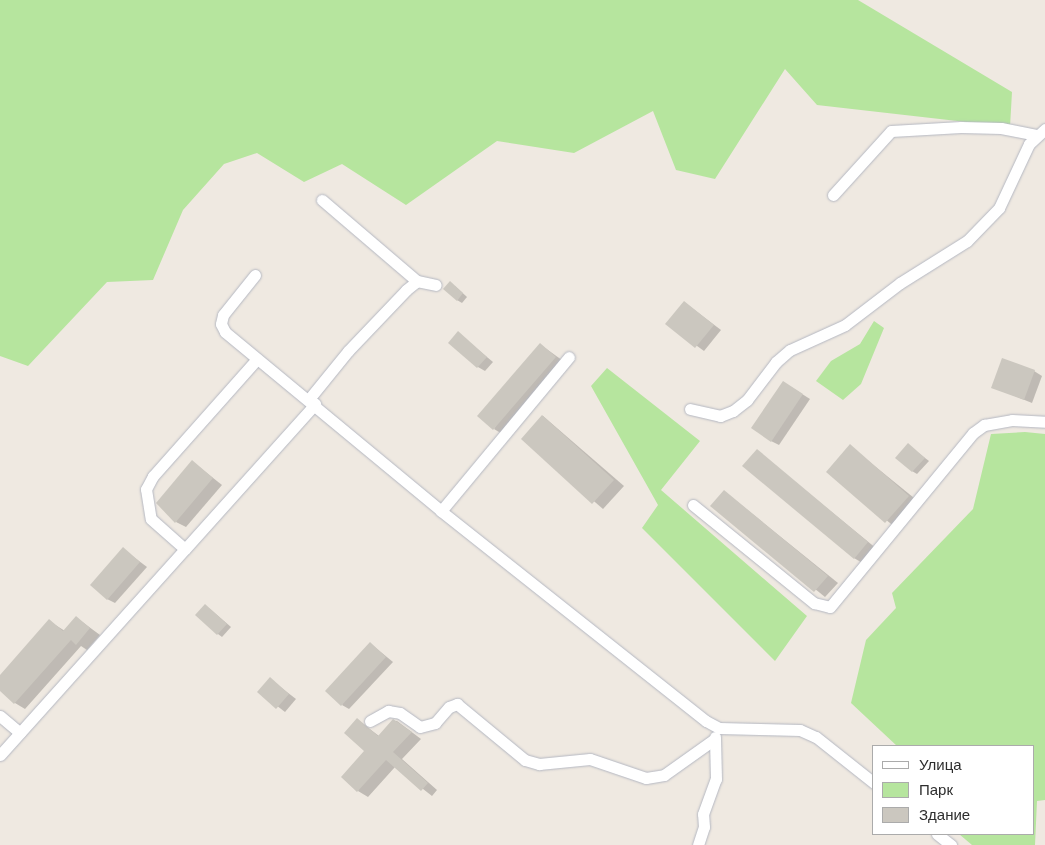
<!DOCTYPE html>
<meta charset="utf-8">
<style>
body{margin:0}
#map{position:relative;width:1045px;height:845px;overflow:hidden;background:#efe9e1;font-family:Helvetica,sans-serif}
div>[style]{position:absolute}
.green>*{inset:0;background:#b6e59e}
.shadow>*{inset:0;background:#0003}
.building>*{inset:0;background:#cbc7bf}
.roads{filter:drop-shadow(0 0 1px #b4b7c1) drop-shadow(0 0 1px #b4b7c1)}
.minor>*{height:11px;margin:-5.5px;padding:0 5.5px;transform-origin:5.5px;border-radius:5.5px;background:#fff}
span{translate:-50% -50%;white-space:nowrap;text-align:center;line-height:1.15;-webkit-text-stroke:4.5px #fff;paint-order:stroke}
.legend{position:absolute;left:872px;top:745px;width:162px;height:90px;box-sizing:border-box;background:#fff;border:1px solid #ababab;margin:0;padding:6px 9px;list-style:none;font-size:15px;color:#2e2e2e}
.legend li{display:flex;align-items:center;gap:10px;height:25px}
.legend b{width:25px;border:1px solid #ababab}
</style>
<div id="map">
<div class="green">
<i style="clip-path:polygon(0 0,858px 0,1012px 92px,1010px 127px,817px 105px,785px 69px,715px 179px,676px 170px,653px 111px,574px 153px,497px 141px,406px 205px,342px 164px,304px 182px,257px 153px,224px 164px,183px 210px,153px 280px,107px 282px,28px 366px,0 356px)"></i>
<i style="clip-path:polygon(874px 321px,884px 328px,861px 384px,843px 400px,816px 381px,831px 361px,860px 344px)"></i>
<i style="clip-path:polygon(607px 368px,700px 441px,661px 490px,807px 616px,775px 661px,642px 528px,658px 505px,591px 386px)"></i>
<i style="clip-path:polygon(1025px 432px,1045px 434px,1045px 800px,1037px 801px,1035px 845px,972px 845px,959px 834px,1034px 834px,1034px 746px,897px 746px,851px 703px,866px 640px,896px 608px,892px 593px,973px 509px,991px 434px)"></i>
</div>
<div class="shadow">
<i style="clip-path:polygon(455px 286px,467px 297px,462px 303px,457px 300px)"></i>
<i style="clip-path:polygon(684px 302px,721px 330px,704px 351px,667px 324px)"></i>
<i style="clip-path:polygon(458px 333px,493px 362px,485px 371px,478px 367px)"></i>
<i style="clip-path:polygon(541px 345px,566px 363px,504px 435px,494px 429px)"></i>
<i style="clip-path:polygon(1034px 371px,1042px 376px,1032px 403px,993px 387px)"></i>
<i style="clip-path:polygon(791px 387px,810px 399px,779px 445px,771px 441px)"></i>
<i style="clip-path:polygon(543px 416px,624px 486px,603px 509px,522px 439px)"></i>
<i style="clip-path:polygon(908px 445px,929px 461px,917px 474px,912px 471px)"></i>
<i style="clip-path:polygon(850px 446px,919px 502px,896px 528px,828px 472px)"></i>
<i style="clip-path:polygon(757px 451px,877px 549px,864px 564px,854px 558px)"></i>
<i style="clip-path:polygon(193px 462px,222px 485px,186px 527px,176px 522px)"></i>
<i style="clip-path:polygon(724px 491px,838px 583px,825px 597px,712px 506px)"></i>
<i style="clip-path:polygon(123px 549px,147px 567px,115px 603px,107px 599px)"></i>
<i style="clip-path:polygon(209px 608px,231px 627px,222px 637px,218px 634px)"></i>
<i style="clip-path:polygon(77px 618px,100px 635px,87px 650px,81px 646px,25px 709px,15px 703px,0 689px,0 676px,49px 621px,65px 631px)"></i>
<i style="clip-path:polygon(371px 644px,393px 662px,349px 709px,342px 705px)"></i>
<i style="clip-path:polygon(270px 679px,296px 699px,285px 712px,259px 692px)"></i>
<i style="clip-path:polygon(358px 720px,379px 736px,393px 721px,397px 721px,421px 739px,402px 759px,437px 790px,432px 796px,395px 767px,368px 797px,358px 791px,366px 751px)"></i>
</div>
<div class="building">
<i style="clip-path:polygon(450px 281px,463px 293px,457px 301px,443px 289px)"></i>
<i style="clip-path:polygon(684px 301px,714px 325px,695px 348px,665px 324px)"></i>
<i style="clip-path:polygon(458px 331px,487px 357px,477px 368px,448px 343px)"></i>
<i style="clip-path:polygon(540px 343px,556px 357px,493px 430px,477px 416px)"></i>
<i style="clip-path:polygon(1002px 358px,1035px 370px,1024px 400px,991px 388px)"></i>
<i style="clip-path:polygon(783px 381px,803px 394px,771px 442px,751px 428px)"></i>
<i style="clip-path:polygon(542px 415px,614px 480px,592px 504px,521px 439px)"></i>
<i style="clip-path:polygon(908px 443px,925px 458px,912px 472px,895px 458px)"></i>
<i style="clip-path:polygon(850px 444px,909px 496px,885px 523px,826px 472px)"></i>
<i style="clip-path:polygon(757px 449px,868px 542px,854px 559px,742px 466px)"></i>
<i style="clip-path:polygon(192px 460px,213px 478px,175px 523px,156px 503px)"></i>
<i style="clip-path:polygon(724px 490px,828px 576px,814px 592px,710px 506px)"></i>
<i style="clip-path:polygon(123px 547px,140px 562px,107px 600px,90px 585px)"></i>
<i style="clip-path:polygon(205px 604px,227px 624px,217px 635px,195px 615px)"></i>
<i style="clip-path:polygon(76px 616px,90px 628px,76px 645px,71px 640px,14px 704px,0 691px,0 675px,49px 619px,63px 631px)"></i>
<i style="clip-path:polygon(370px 642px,386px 657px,341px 706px,325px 691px)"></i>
<i style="clip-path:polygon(270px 677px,289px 694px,276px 709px,257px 692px)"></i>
<i style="clip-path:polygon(357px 718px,378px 736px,393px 719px,412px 732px,393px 752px,428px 783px,421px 791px,386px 760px,357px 792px,341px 777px,364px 751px,344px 733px)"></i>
</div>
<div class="roads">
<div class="minor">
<i style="left:833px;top:195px;width:86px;rotate:-47.8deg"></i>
<i style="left:891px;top:131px;width:70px;rotate:-3.3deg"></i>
<i style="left:961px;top:127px;width:40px;rotate:1.4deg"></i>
<i style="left:1001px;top:128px;width:37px;rotate:11deg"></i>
<i style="left:322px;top:200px;width:125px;rotate:40.5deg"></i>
<i style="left:255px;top:275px;width:51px;rotate:128.7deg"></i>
<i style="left:223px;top:315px;width:9px;rotate:103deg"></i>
<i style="left:221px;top:324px;width:9px;rotate:63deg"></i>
<i style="left:225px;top:332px;width:281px;rotate:39.6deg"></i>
<i style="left:441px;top:511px;width:338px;rotate:38.4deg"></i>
<i style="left:706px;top:721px;width:15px;rotate:28deg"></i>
<i style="left:719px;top:728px;width:81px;rotate:1.4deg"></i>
<i style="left:800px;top:730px;width:17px;rotate:24deg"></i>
<i style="left:816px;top:737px;width:74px;rotate:38.4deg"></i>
<i style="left:257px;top:359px;width:157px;rotate:131.6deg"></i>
<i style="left:153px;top:476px;width:15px;rotate:118deg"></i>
<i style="left:146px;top:489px;width:30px;rotate:81deg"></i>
<i style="left:151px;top:519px;width:45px;rotate:41.4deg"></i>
<i style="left:185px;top:549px;width:195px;rotate:-48.1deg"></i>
<i style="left:309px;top:399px;width:62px;rotate:-50.9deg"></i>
<i style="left:348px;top:351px;width:84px;rotate:-46.4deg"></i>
<i style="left:406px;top:290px;width:14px;rotate:-39deg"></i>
<i style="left:417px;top:281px;width:19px;rotate:12deg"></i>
<i style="left:690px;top:409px;width:31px;rotate:13deg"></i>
<i style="left:720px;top:416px;width:14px;rotate:-21deg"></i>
<i style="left:733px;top:411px;width:18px;rotate:-38deg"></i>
<i style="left:747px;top:400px;width:48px;rotate:-52.7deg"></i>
<i style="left:776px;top:362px;width:18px;rotate:-41deg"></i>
<i style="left:790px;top:350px;width:60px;rotate:-24.4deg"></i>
<i style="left:845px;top:325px;width:69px;rotate:-37.4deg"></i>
<i style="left:900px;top:283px;width:79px;rotate:-32.1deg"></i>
<i style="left:967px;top:241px;width:46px;rotate:-45.9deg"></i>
<i style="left:999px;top:208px;width:71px;rotate:-64.9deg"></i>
<i style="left:1029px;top:144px;width:22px;rotate:-43deg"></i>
<i style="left:693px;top:505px;width:156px;rotate:39deg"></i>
<i style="left:814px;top:603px;width:16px;rotate:14deg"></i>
<i style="left:830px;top:607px;width:225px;rotate:-50.6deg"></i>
<i style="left:973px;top:433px;width:14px;rotate:-36deg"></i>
<i style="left:984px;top:425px;width:28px;rotate:-10deg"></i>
<i style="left:1012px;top:420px;width:33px;rotate:3deg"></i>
<i style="left:441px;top:511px;width:200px;rotate:-50.3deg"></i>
<i style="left:0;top:716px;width:26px;rotate:40deg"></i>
<i style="left:370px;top:721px;width:21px;rotate:-29deg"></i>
<i style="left:388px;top:711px;width:12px;rotate:9deg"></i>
<i style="left:400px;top:713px;width:24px;rotate:35deg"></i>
<i style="left:420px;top:727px;width:16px;rotate:-15deg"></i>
<i style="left:435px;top:723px;width:21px;rotate:-49deg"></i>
<i style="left:449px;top:707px;width:9px;rotate:-21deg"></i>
<i style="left:457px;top:704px;width:88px;rotate:39.5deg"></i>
<i style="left:525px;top:760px;width:15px;rotate:16deg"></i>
<i style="left:539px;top:764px;width:51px;rotate:-5.6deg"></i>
<i style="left:590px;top:759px;width:59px;rotate:18.7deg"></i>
<i style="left:646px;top:778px;width:18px;rotate:-9deg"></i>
<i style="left:664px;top:775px;width:60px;rotate:-35.5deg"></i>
<i style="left:0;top:755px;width:277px;rotate:-48.1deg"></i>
<i style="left:937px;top:834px;width:18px;rotate:38deg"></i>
<i style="left:698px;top:845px;width:19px;rotate:-72deg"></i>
<i style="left:704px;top:827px;width:13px;rotate:-94deg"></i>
<i style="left:703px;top:814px;width:37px;rotate:-70deg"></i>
<i style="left:716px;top:779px;width:42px;rotate:-91.4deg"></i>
</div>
</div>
<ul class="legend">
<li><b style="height:6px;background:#fff"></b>Улица</li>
<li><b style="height:14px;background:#b6e59e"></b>Парк</li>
<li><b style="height:14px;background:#cbc7bf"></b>Здание</li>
</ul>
</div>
